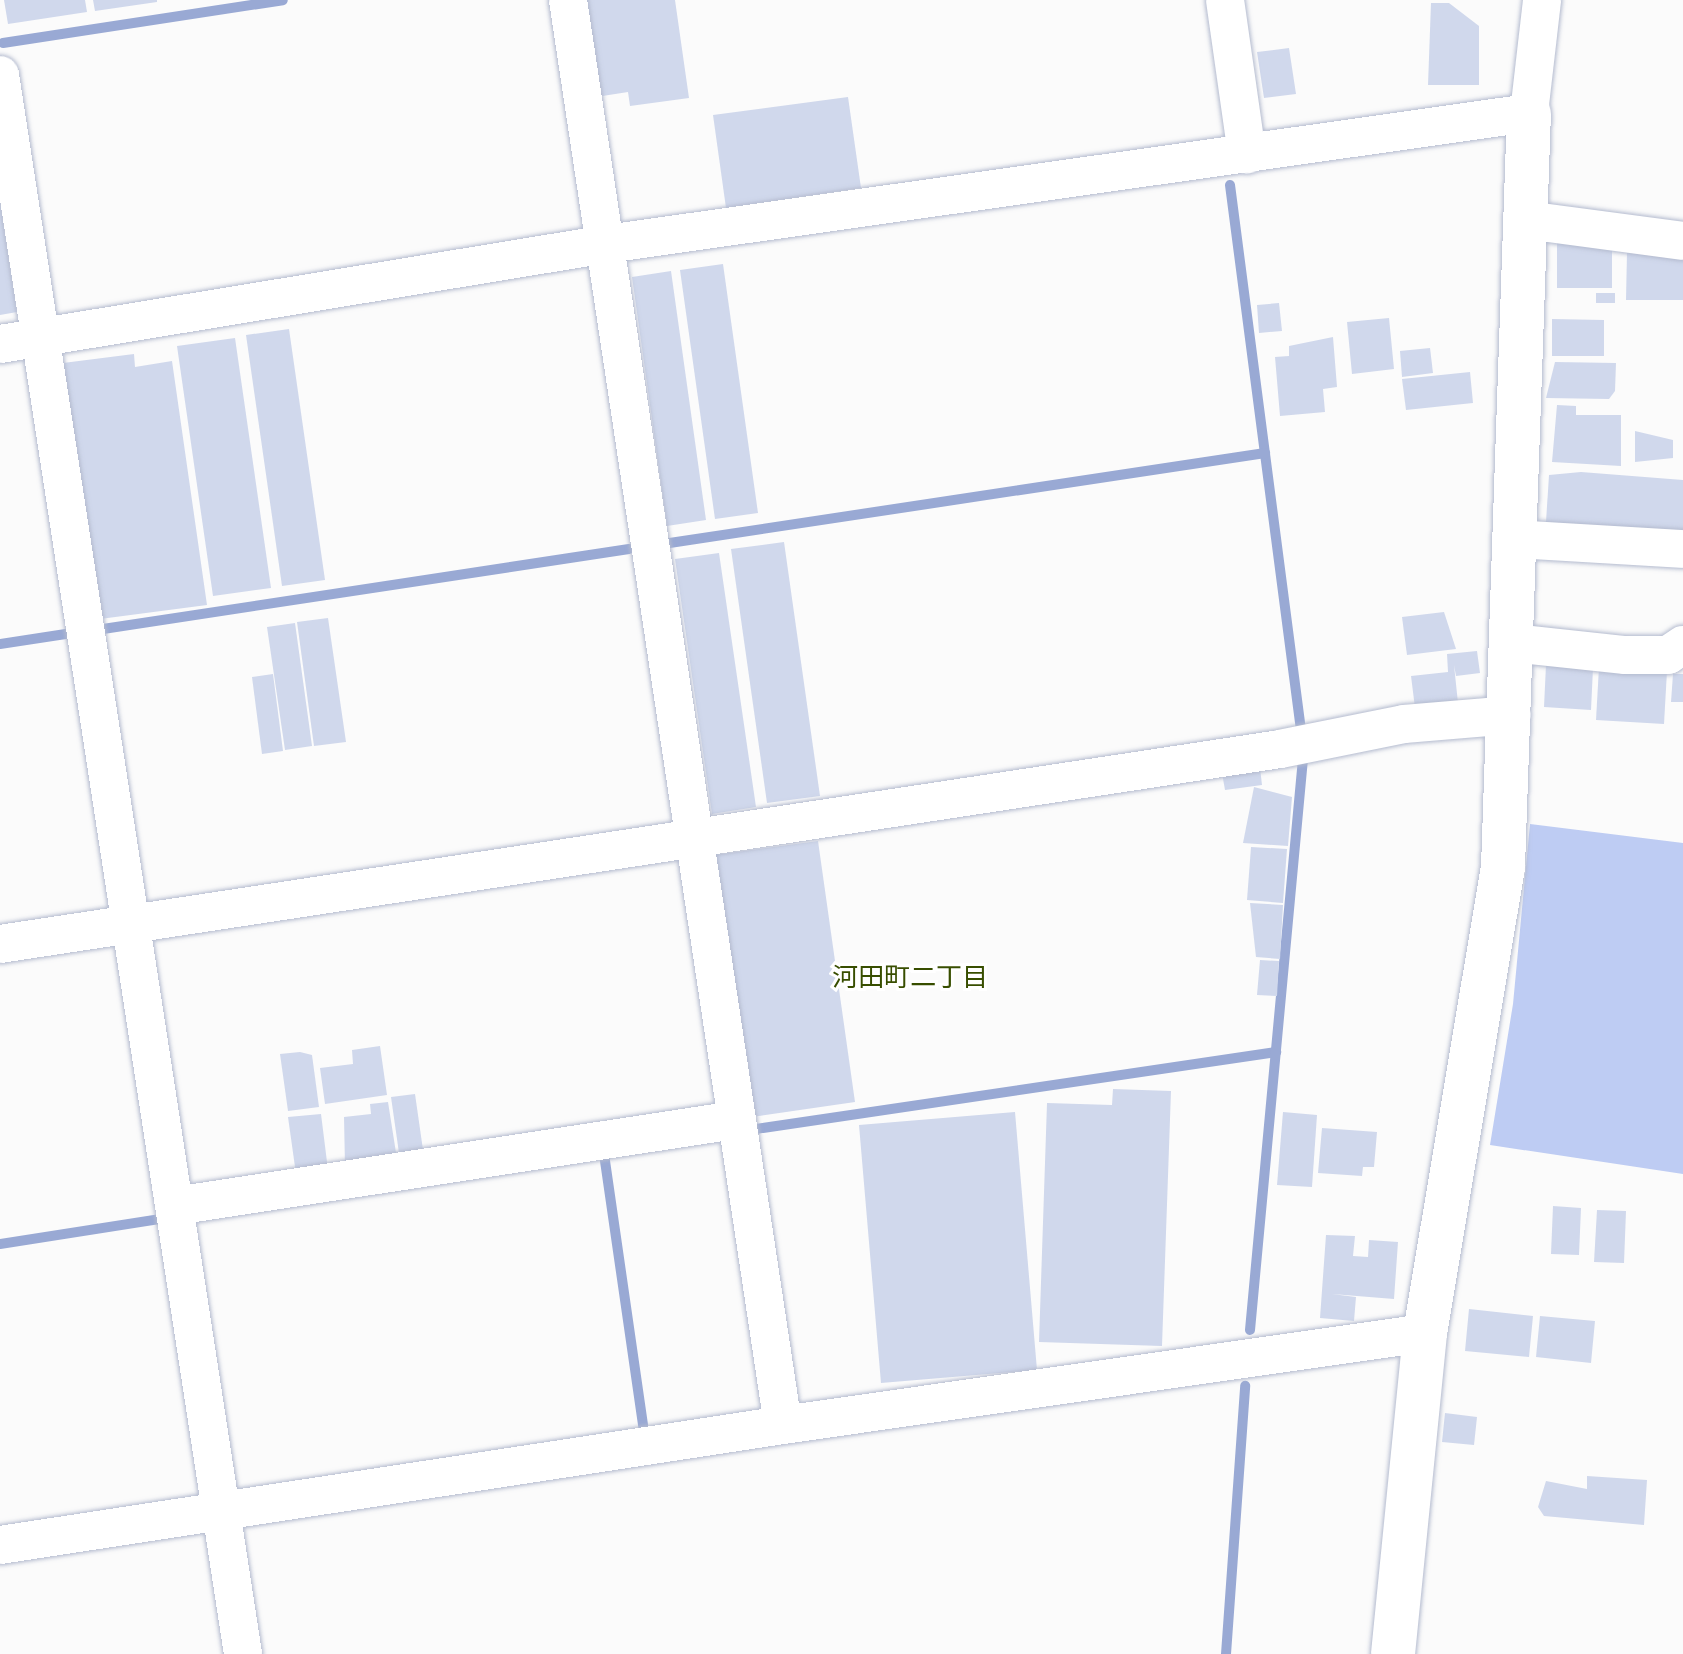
<!DOCTYPE html>
<meta charset="utf-8">
<style>
body{margin:0}
#map{position:relative;width:1683px;height:1654px;overflow:hidden;background:#fbfbfb;font-family:"Noto Sans","Noto Sans JP",sans-serif}
div>[style]{position:absolute}
.green>*{inset:0;background:#beccf3}
.stream>*{height:10px;margin:-5px;padding:0 5px;transform-origin:5px;border-radius:5px;background:#99a9d4}
.building>*{inset:0;background:#d0d8ec}
.roads{filter:drop-shadow(0 0 2px #b4bbcf) drop-shadow(0 0 2px #b4bbcf)}
.minor>*{height:38px;margin:-19px;padding:0 19px;transform-origin:19px;border-radius:19px;background:#fff}
.tertiary>*{height:44px;margin:-22px;padding:0 22px;transform-origin:22px;border-radius:22px;background:#fff}
span{translate:-50% -50%;white-space:nowrap;text-align:center;line-height:1.15;-webkit-text-stroke:6px #fff;paint-order:stroke}
.neighbourhood-label{font-size:26px;color:#384e00}
</style>
<div id="map">
<div class="green">
<i style="clip-path:polygon(1530px 824px,1683px 843px,1683px 1174px,1490px 1145px,1513px 1004px)"></i>
</div>
<div class="stream">
<i style="left:3px;top:43px;width:283px;rotate:-8.7deg"></i>
<i style="left:1230px;top:185px;width:550px;rotate:82.58deg"></i>
<i style="left:663px;top:544px;width:609px;rotate:-8.6deg"></i>
<i style="left:103px;top:629px;width:532px;rotate:-8.65deg"></i>
<i style="left:0;top:644px;width:73px;rotate:-8.7deg"></i>
<i style="left:749px;top:1130px;width:533px;rotate:-8.42deg"></i>
<i style="left:604px;top:1154px;width:282px;rotate:81.8deg"></i>
<i style="left:0;top:1244px;width:161px;rotate:-8.9deg"></i>
<i style="left:1250px;top:1330px;width:573px;rotate:-84.7deg"></i>
<i style="left:1226px;top:1654px;width:269px;rotate:-85.9deg"></i>
</div>
<div class="building">
<i style="clip-path:polygon(4px 0,85px 0,87px 12px,8px 24px)"></i>
<i style="clip-path:polygon(93px 0,157px 0,157px 2px,95px 11px)"></i>
<i style="clip-path:polygon(583px 0,675px 0,689px 98px,630px 106px,628px 92px,596px 97px)"></i>
<i style="clip-path:polygon(1431px 3px,1449px 3px,1479px 26px,1479px 85px,1428px 85px)"></i>
<i style="clip-path:polygon(1289px 48px,1296px 94px,1264px 98px,1257px 52px)"></i>
<i style="clip-path:polygon(848px 97px,861px 188px,726px 208px,713px 115px)"></i>
<i style="clip-path:polygon(0 202px,17px 312px,0 315px)"></i>
<i style="clip-path:polygon(1557px 243px,1612px 243px,1612px 288px,1557px 288px)"></i>
<i style="clip-path:polygon(1627px 253px,1683px 254px,1683px 300px,1626px 300px)"></i>
<i style="clip-path:polygon(723px 264px,758px 513px,715px 519px,680px 270px)"></i>
<i style="clip-path:polygon(671px 271px,706px 520px,667px 526px,632px 277px)"></i>
<i style="clip-path:polygon(1596px 293px,1615px 293px,1615px 303px,1596px 303px)"></i>
<i style="clip-path:polygon(1279px 303px,1282px 331px,1259px 333px,1257px 305px)"></i>
<i style="clip-path:polygon(1389px 318px,1394px 369px,1352px 374px,1347px 322px)"></i>
<i style="clip-path:polygon(1552px 319px,1604px 320px,1604px 356px,1552px 356px)"></i>
<i style="clip-path:polygon(289px 329px,325px 580px,282px 586px,246px 335px)"></i>
<i style="clip-path:polygon(1333px 337px,1337px 387px,1323px 389px,1325px 412px,1280px 416px,1275px 357px,1289px 356px,1289px 346px)"></i>
<i style="clip-path:polygon(235px 338px,271px 588px,213px 596px,177px 346px)"></i>
<i style="clip-path:polygon(1430px 348px,1433px 373px,1402px 377px,1400px 351px)"></i>
<i style="clip-path:polygon(134px 354px,135px 367px,172px 361px,207px 605px,100px 619px,63px 363px)"></i>
<i style="clip-path:polygon(1555px 362px,1616px 363px,1615px 391px,1609px 399px,1546px 398px)"></i>
<i style="clip-path:polygon(1470px 372px,1473px 403px,1406px 410px,1402px 379px)"></i>
<i style="clip-path:polygon(1557px 405px,1576px 406px,1576px 415px,1621px 415px,1621px 466px,1552px 462px)"></i>
<i style="clip-path:polygon(1635px 431px,1673px 440px,1673px 458px,1635px 462px)"></i>
<i style="clip-path:polygon(1581px 472px,1683px 480px,1683px 532px,1555px 528px,1546px 522px,1549px 475px)"></i>
<i style="clip-path:polygon(784px 542px,820px 796px,767px 803px,731px 549px)"></i>
<i style="clip-path:polygon(719px 553px,756px 807px,712px 814px,675px 559px)"></i>
<i style="clip-path:polygon(1444px 612px,1456px 649px,1407px 655px,1402px 617px)"></i>
<i style="clip-path:polygon(328px 618px,346px 742px,314px 746px,297px 622px)"></i>
<i style="clip-path:polygon(295px 623px,312px 746px,285px 750px,267px 627px)"></i>
<i style="clip-path:polygon(1477px 651px,1480px 673px,1456px 676px,1454px 665px,1458px 703px,1415px 708px,1411px 676px,1448px 672px,1447px 654px)"></i>
<i style="clip-path:polygon(1546px 665px,1593px 668px,1591px 710px,1544px 707px)"></i>
<i style="clip-path:polygon(1599px 667px,1667px 671px,1664px 724px,1596px 720px)"></i>
<i style="clip-path:polygon(273px 674px,283px 751px,262px 754px,252px 677px)"></i>
<i style="clip-path:polygon(1673px 674px,1683px 674px,1683px 702px,1671px 702px)"></i>
<i style="clip-path:polygon(1260px 768px,1262px 785px,1225px 790px,1222px 773px)"></i>
<i style="clip-path:polygon(1254px 787px,1292px 797px,1288px 846px,1243px 843px)"></i>
<i style="clip-path:polygon(818px 841px,855px 1102px,752px 1117px,714px 855px)"></i>
<i style="clip-path:polygon(1251px 847px,1287px 849px,1283px 903px,1247px 900px)"></i>
<i style="clip-path:polygon(1250px 903px,1283px 905px,1280px 959px,1256px 957px)"></i>
<i style="clip-path:polygon(1260px 960px,1279px 961px,1277px 996px,1257px 995px)"></i>
<i style="clip-path:polygon(380px 1046px,387px 1095px,325px 1104px,320px 1068px,353px 1064px,352px 1050px)"></i>
<i style="clip-path:polygon(300px 1052px,312px 1055px,319px 1107px,288px 1111px,280px 1054px)"></i>
<i style="clip-path:polygon(1113px 1089px,1171px 1091px,1162px 1346px,1039px 1342px,1047px 1103px,1112px 1105px)"></i>
<i style="clip-path:polygon(415px 1094px,424px 1157px,400px 1160px,391px 1097px)"></i>
<i style="clip-path:polygon(388px 1102px,397px 1159px,345px 1167px,344px 1117px,371px 1114px,370px 1104px)"></i>
<i style="clip-path:polygon(1015px 1112px,1037px 1370px,881px 1383px,859px 1125px)"></i>
<i style="clip-path:polygon(1283px 1112px,1317px 1115px,1312px 1187px,1277px 1185px)"></i>
<i style="clip-path:polygon(321px 1114px,328px 1170px,296px 1174px,288px 1117px)"></i>
<i style="clip-path:polygon(1322px 1128px,1377px 1132px,1374px 1167px,1363px 1167px,1362px 1176px,1318px 1173px)"></i>
<i style="clip-path:polygon(1553px 1206px,1581px 1208px,1579px 1255px,1551px 1254px)"></i>
<i style="clip-path:polygon(1597px 1210px,1626px 1211px,1624px 1263px,1594px 1262px)"></i>
<i style="clip-path:polygon(1326px 1235px,1355px 1236px,1353px 1256px,1368px 1257px,1369px 1240px,1398px 1242px,1394px 1299px,1332px 1294px,1356px 1297px,1354px 1321px,1320px 1318px)"></i>
<i style="clip-path:polygon(1469px 1309px,1533px 1316px,1529px 1357px,1465px 1351px)"></i>
<i style="clip-path:polygon(1540px 1316px,1595px 1321px,1591px 1363px,1536px 1357px)"></i>
<i style="clip-path:polygon(1445px 1413px,1477px 1417px,1474px 1445px,1442px 1442px)"></i>
<i style="clip-path:polygon(1587px 1476px,1647px 1480px,1644px 1525px,1544px 1516px,1538px 1507px,1546px 1481px,1587px 1489px)"></i>
</div>
<div class="roads">
<div class="minor">
<i style="left:568px;top:0;width:1441px;rotate:81.42deg"></i>
<i style="left:783px;top:1425px;width:649px;rotate:-8.16deg"></i>
<i style="left:1225px;top:0;width:156px;rotate:81.9deg"></i>
<i style="left:0;top:75px;width:1598px;rotate:81.25deg"></i>
<i style="left:1526px;top:220px;width:158px;rotate:7.6deg"></i>
<i style="left:0;top:344px;width:615px;rotate:-9.36deg"></i>
<i style="left:607px;top:244px;width:931px;rotate:-8.09deg"></i>
<i style="left:1529px;top:113px;width:114px;rotate:-83.4deg"></i>
<i style="left:1514px;top:539px;width:169px;rotate:3.4deg"></i>
<i style="left:1512px;top:643px;width:114px;rotate:6.1deg"></i>
<i style="left:1625px;top:655px;width:43px"></i>
<i style="left:1668px;top:655px;width:18px;rotate:-34deg"></i>
<i style="left:0;top:944px;width:1295px;rotate:-8.66deg"></i>
<i style="left:1280px;top:749px;width:126px;rotate:-11.4deg"></i>
<i style="left:1404px;top:724px;width:108px;rotate:-4.8deg"></i>
<i style="left:175px;top:1206px;width:567px;rotate:-8.73deg"></i>
<i style="left:0;top:1545px;width:792px;rotate:-8.71deg"></i>
</div>
<div class="tertiary">
<i style="left:1393px;top:1654px;width:323px;rotate:-84.3deg"></i>
<i style="left:1425px;top:1333px;width:472px;rotate:-80.5deg"></i>
<i style="left:1503px;top:867px;width:754px;rotate:-88.03deg"></i>
</div>
</div>
<div class="neighbourhood-label">
<span style="left:910px;top:977px">河田町二丁目</span>
</div>
</div>
